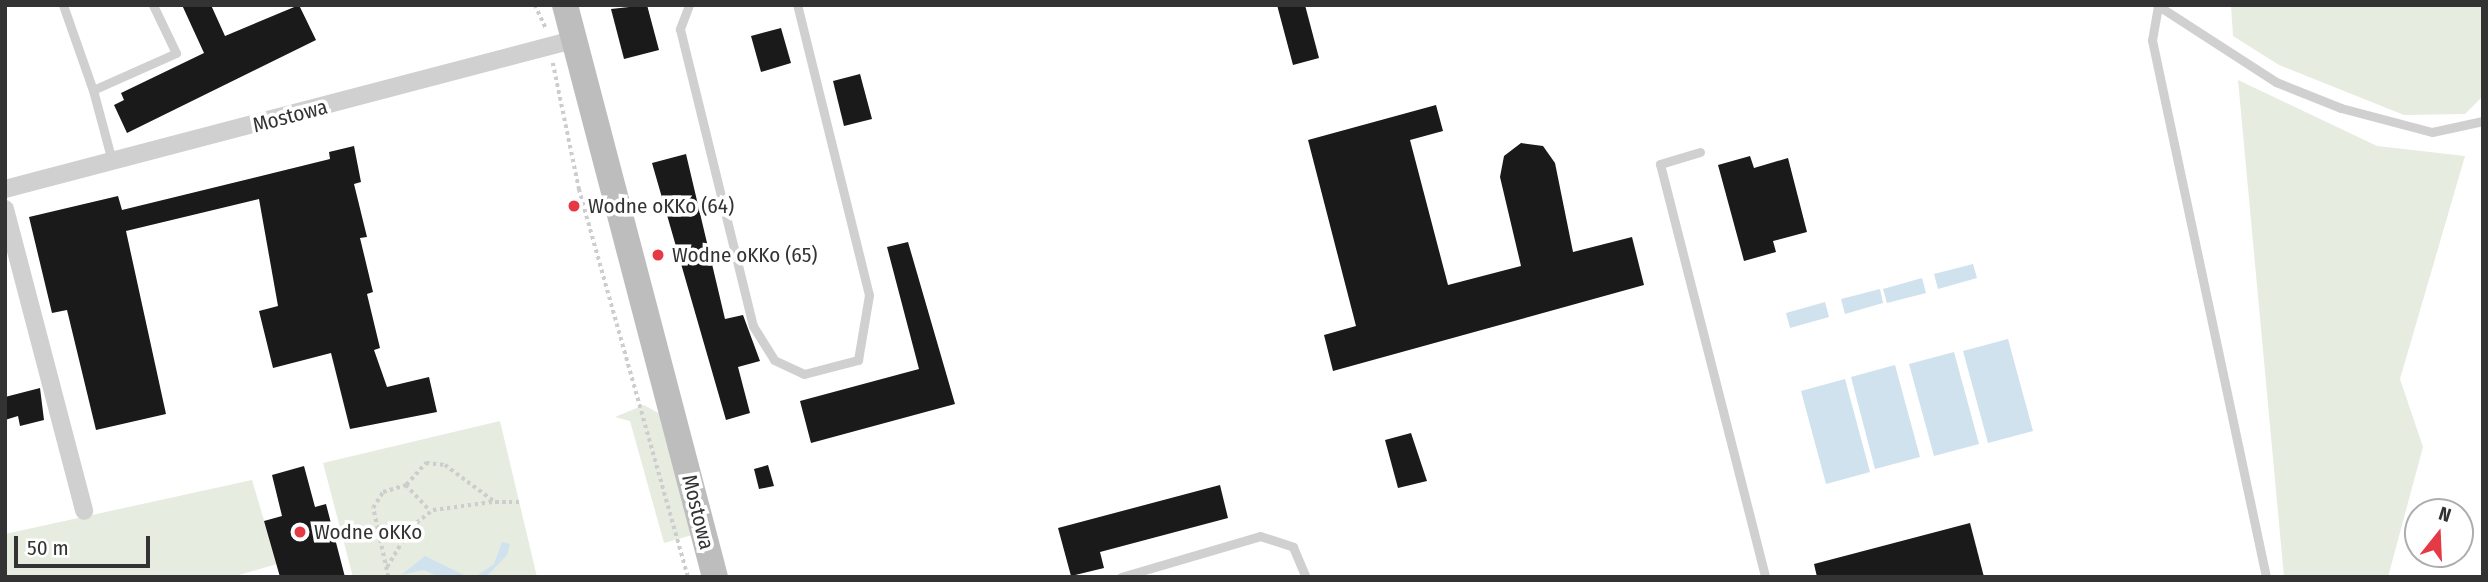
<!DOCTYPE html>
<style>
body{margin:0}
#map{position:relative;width:2488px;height:582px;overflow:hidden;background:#fff;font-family:"Fira Sans Condensed",sans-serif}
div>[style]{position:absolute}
.green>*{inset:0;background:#e6ecdf}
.water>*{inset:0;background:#cfe2ee}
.building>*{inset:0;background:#1a1a1a}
.path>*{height:3.5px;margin-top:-1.75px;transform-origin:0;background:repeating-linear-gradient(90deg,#cdcdcd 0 3.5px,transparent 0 7px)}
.lane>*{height:9px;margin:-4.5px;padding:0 4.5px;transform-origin:4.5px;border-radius:4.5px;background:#d0d0d0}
.street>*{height:18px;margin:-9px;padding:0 9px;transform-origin:9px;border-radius:9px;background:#d0d0d0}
.secondary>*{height:26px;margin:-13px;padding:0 13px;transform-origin:13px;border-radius:13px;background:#bdbdbd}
.dots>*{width:19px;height:19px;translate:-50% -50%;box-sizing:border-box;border:4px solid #fff;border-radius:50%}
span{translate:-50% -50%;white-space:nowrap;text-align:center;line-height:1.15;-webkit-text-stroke:7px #fff;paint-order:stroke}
.street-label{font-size:21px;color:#333}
.poi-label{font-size:21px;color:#333}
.left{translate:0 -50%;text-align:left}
.frame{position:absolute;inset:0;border:7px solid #333;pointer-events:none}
.north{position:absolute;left:2404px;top:498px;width:70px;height:70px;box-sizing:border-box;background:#fff;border:2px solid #adadad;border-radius:50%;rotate:18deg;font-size:19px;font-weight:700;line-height:28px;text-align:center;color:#333}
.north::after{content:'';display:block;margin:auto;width:24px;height:32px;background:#e63946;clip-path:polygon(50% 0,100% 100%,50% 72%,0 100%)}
.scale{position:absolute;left:14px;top:536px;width:136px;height:32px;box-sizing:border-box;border:4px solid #333;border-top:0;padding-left:9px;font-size:21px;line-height:24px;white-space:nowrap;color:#333;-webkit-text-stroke:5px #fff;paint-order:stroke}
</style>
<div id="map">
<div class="green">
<i style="clip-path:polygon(2231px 5px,2483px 5px,2483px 96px,2465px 114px,2404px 115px,2279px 65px,2233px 36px)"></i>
<i style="clip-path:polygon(2238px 80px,2377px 146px,2465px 156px,2400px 379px,2423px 447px,2388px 577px,2284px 577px)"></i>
<i style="clip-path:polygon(644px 405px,660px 414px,692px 535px,664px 543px,630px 421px,615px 417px)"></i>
<i style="clip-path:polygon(500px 421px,537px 577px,353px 577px,323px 463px)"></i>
<i style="clip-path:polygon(252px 480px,277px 564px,232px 577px,5px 577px,5px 534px)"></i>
</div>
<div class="water">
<i style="clip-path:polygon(1973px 264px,1977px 278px,1938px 289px,1934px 274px)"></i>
<i style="clip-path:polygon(1922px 278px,1926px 293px,1887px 303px,1883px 289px)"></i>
<i style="clip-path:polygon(1880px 289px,1883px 303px,1845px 314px,1841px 299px)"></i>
<i style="clip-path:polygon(1825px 302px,1829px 317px,1790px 328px,1786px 313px)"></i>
<i style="clip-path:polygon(2008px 339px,2033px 431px,1988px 443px,1963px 351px)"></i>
<i style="clip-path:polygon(1954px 352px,1979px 444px,1934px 456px,1909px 364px)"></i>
<i style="clip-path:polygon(1895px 365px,1920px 457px,1875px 469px,1851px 377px)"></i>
<i style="clip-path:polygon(1845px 379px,1870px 472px,1826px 484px,1801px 391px)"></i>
<i style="clip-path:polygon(502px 542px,510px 544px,507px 555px,486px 577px,439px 577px,424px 570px,401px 575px,425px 556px,464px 575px,478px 575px,494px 564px)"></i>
</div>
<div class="building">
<i style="clip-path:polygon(182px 5px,211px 5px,225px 36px,299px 5px,316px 40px,127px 133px,114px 105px,124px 100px,121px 93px,204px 53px)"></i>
<i style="clip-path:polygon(647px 5px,659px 50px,624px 59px,611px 9px)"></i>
<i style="clip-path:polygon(1277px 5px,1305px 5px,1319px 58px,1293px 65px)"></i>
<i style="clip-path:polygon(781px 28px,791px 63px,761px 72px,751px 36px)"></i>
<i style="clip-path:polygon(860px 74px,872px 119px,844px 126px,833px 81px)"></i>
<i style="clip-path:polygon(1436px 105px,1443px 131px,1410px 140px,1448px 285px,1521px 266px,1500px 177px,1504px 156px,1521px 143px,1543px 146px,1555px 163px,1573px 252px,1632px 237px,1644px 285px,1333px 371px,1324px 335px,1356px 326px,1308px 140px)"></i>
<i style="clip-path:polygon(354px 146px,361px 182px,354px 184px,367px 237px,360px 238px,373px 292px,367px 294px,380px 348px,374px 350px,387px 387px,429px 377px,437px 412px,350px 429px,331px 353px,273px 368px,259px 311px,278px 306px,259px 199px,126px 231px,166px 414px,96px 430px,67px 310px,52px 313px,29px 217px,118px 196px,122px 210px,330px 159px,329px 152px)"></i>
<i style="clip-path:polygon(686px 154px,725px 319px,743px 315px,760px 361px,738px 367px,750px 413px,726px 420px,652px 163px)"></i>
<i style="clip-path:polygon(1750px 156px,1754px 168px,1788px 158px,1807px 232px,1773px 241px,1776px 252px,1744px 261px,1718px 165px)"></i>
<i style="clip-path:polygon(908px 242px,955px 404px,811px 443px,800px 401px,919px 369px,887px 247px)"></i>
<i style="clip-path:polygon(40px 388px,44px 420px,20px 426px,18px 416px,5px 420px,5px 397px)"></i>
<i style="clip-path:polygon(1411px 433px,1427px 481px,1398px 488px,1385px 440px)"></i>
<i style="clip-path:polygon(768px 465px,774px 486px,759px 489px,754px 469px)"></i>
<i style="clip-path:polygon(304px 466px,315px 507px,326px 504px,345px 577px,280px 577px,264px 521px,282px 516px,272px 475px)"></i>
<i style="clip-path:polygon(1220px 485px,1228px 518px,1100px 552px,1104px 568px,1071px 576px,1058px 528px)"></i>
<i style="clip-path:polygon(1970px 523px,1984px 577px,1817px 577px,1814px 564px)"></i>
</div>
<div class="path">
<i style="left:535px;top:5px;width:26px;rotate:65deg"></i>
<i style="left:553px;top:63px;width:129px;rotate:78.3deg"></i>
<i style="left:579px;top:189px;width:403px;rotate:74.3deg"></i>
<i style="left:406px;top:485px;width:35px;rotate:47deg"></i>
<i style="left:387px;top:567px;width:47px;rotate:-59deg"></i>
<i style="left:411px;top:527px;width:28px;rotate:-38deg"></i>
<i style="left:433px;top:510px;width:60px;rotate:-7.7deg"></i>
<i style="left:388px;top:577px;width:71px;rotate:-102.3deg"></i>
<i style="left:373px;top:508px;width:19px;rotate:-58deg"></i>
<i style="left:383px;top:492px;width:24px;rotate:-17deg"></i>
<i style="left:406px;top:485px;width:30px;rotate:-48deg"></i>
<i style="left:426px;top:463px;width:19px;rotate:6deg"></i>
<i style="left:445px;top:465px;width:62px;rotate:36.5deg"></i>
<i style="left:495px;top:502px;width:24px"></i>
</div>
<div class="lane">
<i style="left:63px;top:5px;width:90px;rotate:70.6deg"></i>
<i style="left:689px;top:5px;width:26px;rotate:111deg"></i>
<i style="left:680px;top:29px;width:306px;rotate:76.2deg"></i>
<i style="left:753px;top:326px;width:40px;rotate:58deg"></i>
<i style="left:774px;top:360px;width:33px;rotate:25deg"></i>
<i style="left:804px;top:374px;width:56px;rotate:-14.5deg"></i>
<i style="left:858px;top:360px;width:66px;rotate:-80.4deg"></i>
<i style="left:869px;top:295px;width:299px;rotate:-103.9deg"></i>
<i style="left:2157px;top:5px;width:142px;rotate:32.9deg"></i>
<i style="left:2276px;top:82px;width:70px;rotate:21.8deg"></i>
<i style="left:2341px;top:108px;width:94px;rotate:14.8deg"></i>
<i style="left:2432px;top:132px;width:52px;rotate:-12.2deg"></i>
<i style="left:2158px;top:6px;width:35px;rotate:100deg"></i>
<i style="left:2152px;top:40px;width:549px;rotate:78.01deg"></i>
<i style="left:1700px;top:152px;width:42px;rotate:163.3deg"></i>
<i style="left:1660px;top:164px;width:426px;rotate:75.7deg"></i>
<i style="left:112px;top:161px;width:73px;rotate:-105deg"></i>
<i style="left:93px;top:90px;width:91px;rotate:-24deg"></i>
<i style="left:176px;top:53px;width:53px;rotate:-115.6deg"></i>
<i style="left:1121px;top:577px;width:145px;rotate:-16.4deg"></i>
<i style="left:1260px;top:536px;width:35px;rotate:18deg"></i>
<i style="left:1293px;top:547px;width:33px;rotate:67deg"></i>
</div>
<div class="street">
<i style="left:5px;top:189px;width:587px;rotate:-14.7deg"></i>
<i style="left:5px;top:209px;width:312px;rotate:75.3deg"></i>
</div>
<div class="secondary">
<i style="left:565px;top:5px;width:591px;rotate:75.31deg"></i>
</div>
<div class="dots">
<i style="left:574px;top:206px;background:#e63946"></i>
<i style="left:658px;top:255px;background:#e63946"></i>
<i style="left:300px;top:532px;background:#e63946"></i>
</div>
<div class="street-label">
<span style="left:290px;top:116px;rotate:-15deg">Mostowa</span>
<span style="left:698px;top:512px;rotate:76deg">Mostowa</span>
</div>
<div class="poi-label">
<span class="left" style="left:588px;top:206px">Wodne oKKo (64)</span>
<span class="left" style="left:672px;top:255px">Wodne oKKo (65)</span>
<span class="left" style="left:314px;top:532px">Wodne oKKo</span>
</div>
<div class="frame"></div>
<div class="north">N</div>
<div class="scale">50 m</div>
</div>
